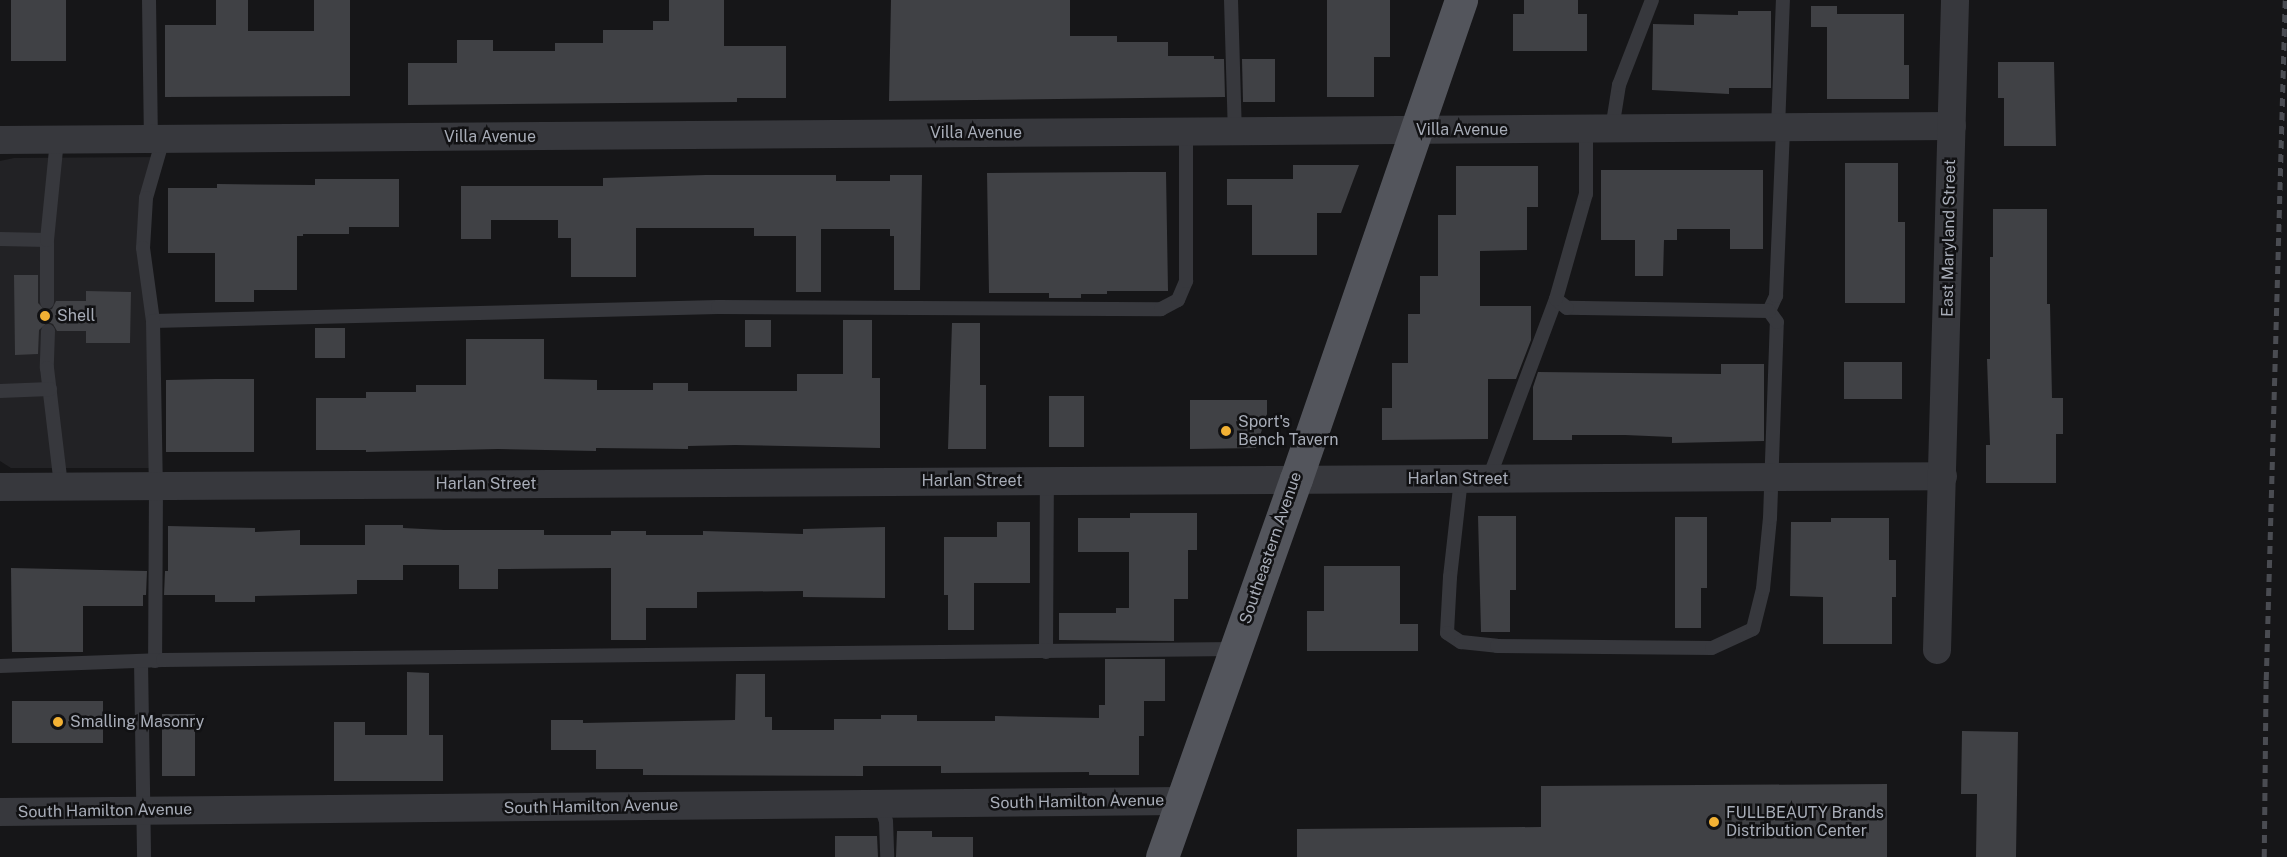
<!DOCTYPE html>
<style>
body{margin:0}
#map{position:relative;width:2287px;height:857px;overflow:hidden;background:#161618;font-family:"Public Sans",sans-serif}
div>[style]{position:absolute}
.built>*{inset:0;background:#222225}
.building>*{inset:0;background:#404145}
.lane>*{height:14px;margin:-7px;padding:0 7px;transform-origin:7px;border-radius:7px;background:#37383d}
.street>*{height:28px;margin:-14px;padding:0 14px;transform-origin:14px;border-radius:14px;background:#37383d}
.primary>*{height:33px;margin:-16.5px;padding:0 16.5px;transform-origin:16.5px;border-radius:16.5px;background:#53555c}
.rail>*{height:4.5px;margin-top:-2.25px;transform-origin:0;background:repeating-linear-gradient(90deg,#4a4c52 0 8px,transparent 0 14px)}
.dots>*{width:16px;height:16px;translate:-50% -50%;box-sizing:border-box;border:3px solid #111113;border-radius:50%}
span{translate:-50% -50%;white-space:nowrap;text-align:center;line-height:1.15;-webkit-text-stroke:5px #111113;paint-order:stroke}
.street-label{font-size:16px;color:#a8adb8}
.poi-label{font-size:16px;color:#a8adb8}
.left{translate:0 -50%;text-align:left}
</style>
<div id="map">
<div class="built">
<i style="clip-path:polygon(159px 157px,146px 198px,156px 468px,11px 468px,0 461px,0 161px,14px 158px)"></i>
</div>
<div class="building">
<i style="clip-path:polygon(11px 0,66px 0,66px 61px,11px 61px)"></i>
<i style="clip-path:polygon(216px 0,248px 0,248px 31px,314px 31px,314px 0,350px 0,350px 96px,165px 97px,165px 25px,216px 25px)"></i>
<i style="clip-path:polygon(669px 0,724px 0,724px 46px,786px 46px,786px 98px,737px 98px,737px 102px,408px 105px,408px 63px,457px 63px,457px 40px,493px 40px,493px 51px,555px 51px,555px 43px,603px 43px,603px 30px,653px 30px,653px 21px,669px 21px)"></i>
<i style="clip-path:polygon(891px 0,1070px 0,1070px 36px,1117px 36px,1117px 42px,1168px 42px,1168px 56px,1214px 56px,1214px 59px,1224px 59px,1225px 97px,889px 101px)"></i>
<i style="clip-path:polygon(1327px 0,1390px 0,1390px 57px,1374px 57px,1374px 97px,1327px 97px)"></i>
<i style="clip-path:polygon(1524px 0,1578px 0,1578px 14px,1587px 14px,1587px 51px,1513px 51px,1513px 14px,1524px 14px)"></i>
<i style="clip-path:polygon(1811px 6px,1837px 6px,1837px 14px,1904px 14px,1904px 65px,1909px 65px,1909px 99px,1827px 99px,1827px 27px,1811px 27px)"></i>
<i style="clip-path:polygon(1738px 11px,1771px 11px,1771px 88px,1729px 88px,1729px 94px,1652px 90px,1653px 24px,1694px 25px,1694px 14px,1738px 15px)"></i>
<i style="clip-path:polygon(1242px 59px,1275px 59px,1275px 102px,1243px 102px)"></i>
<i style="clip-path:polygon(1998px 62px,2054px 62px,2056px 146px,2004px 146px,2004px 98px,1998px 98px)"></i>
<i style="clip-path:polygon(1845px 163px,1898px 163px,1898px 222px,1905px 222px,1905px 303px,1845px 303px)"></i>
<i style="clip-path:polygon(1293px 165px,1359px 165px,1341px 213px,1317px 213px,1317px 255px,1252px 255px,1252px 205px,1227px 205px,1227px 179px,1293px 179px)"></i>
<i style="clip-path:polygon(1456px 166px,1538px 166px,1538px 207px,1527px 207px,1527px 250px,1480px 251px,1480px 306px,1531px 306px,1531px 340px,1516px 379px,1488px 379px,1488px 439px,1382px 440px,1382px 408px,1392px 408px,1392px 363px,1408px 363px,1408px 314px,1420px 314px,1420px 276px,1438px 276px,1438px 215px,1456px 215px)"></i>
<i style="clip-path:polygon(1601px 170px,1763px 170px,1763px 249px,1730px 249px,1730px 229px,1677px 229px,1677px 240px,1664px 240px,1663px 276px,1635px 276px,1635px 240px,1601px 240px)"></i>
<i style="clip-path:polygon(1132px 172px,1166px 172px,1168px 291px,1107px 291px,1107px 294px,1081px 294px,1081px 298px,1049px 298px,1049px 293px,989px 293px,987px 173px)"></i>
<i style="clip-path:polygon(706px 175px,836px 175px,836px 181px,890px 181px,890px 175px,922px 175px,920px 290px,894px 290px,894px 236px,890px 236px,890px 229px,821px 229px,821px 292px,796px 292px,796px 236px,754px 236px,754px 228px,636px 228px,636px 277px,571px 277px,571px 238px,558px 238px,558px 220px,491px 220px,491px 239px,461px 239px,461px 186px,603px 186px,603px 178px)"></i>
<i style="clip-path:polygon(315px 179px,399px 179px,399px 227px,349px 227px,349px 234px,303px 234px,303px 236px,297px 236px,297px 290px,254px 290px,254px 302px,215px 302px,215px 253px,168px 253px,168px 188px,217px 188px,217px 184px,315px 185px)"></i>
<i style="clip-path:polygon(1993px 209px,2047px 209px,2047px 304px,2050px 304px,2052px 398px,2063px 398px,2063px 434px,2056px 434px,2056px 483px,1986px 483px,1986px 445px,1990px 445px,1987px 359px,1990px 359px,1990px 257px,1993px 257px)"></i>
<i style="clip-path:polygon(14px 275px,38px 275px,38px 303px,46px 311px,52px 309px,56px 301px,86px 301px,86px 291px,131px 292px,130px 343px,86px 343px,86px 331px,57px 331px,53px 324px,48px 322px,39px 330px,38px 354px,15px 355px)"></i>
<i style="clip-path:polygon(745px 320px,771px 320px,771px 347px,745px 347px)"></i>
<i style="clip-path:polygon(843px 320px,872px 320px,872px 378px,880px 378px,880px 448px,735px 445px,688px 446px,688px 449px,596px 448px,596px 451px,498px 449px,366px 452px,366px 450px,316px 450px,316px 398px,366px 398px,366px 392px,416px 392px,416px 385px,466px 385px,466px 339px,544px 339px,544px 379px,597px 380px,597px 390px,653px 390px,653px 383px,688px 383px,688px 391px,797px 391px,797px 374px,843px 374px)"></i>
<i style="clip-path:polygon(952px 323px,980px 323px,980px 385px,986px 385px,986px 449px,948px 449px)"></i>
<i style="clip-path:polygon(315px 328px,345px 328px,345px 358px,315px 358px)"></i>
<i style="clip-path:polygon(1844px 362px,1902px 362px,1902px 399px,1844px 399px)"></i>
<i style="clip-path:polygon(1721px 364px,1764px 364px,1764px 441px,1672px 443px,1672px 437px,1625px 435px,1572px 435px,1572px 440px,1533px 440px,1533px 387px,1538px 372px,1721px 374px)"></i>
<i style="clip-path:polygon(215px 379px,254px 379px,254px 452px,166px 452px,166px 380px)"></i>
<i style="clip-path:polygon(1049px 396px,1084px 396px,1084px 447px,1049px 447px)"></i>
<i style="clip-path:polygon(1190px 400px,1267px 400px,1267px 414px,1256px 448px,1190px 449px)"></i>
<i style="clip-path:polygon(1130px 513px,1197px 513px,1197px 550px,1188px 550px,1188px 599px,1174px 599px,1174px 641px,1059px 640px,1059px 613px,1116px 613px,1116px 608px,1129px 608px,1129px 552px,1078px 552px,1078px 518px,1130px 518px)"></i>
<i style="clip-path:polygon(1478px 516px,1516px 516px,1516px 590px,1510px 590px,1510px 632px,1481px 632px)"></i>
<i style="clip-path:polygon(1675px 517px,1707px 517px,1707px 588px,1701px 588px,1701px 628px,1675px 628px)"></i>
<i style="clip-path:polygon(1831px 518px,1889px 518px,1889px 560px,1896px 560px,1896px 597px,1892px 597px,1892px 644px,1823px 644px,1823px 597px,1790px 596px,1791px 522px,1831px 522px)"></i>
<i style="clip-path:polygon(997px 522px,1030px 522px,1030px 583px,974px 583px,974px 630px,948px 630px,948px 595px,944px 595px,944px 537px,997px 537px)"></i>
<i style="clip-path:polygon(365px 525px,403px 525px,403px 528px,444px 530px,544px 530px,544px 535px,611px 535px,611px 531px,646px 531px,646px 535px,703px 535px,703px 531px,803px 534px,803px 529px,885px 527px,885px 598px,803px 597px,803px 591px,697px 592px,697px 608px,646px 608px,646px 640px,611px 640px,611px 568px,498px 569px,498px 589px,459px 589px,459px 565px,403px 565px,403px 580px,357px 580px,357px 594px,255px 596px,255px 602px,215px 602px,215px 595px,164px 595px,165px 571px,168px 571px,168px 526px,255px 528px,255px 532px,300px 530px,300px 545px,365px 545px)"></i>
<i style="clip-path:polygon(1324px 566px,1400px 566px,1400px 624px,1418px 624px,1418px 651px,1307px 651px,1307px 611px,1324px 611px)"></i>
<i style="clip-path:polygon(11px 568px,147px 571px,146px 595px,143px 595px,143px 606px,83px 606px,83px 652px,12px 652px)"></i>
<i style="clip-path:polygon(1105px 659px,1165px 659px,1165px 701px,1144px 701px,1144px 736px,1139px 736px,1139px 775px,1089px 775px,1089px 772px,941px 773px,941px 766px,863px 766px,863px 776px,643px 775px,643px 769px,596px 769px,596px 750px,551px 750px,551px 720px,583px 720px,583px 723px,735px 720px,736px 674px,765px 674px,765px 717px,772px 717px,772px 730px,834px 730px,834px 719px,881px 719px,881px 715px,917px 715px,917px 721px,995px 721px,995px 716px,1099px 718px,1099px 705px,1105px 705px)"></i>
<i style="clip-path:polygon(407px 672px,429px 673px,429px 735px,443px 735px,443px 781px,334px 781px,334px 722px,365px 722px,365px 735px,407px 735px)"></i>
<i style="clip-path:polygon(12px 701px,103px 701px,103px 743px,12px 743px)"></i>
<i style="clip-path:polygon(162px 714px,195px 714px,195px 776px,162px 776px)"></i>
<i style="clip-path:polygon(1962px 731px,2018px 732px,2016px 857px,1976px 857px,1977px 794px,1961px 794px)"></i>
<i style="clip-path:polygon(1887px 784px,1887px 857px,1297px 857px,1297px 829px,1541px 827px,1541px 786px)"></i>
<i style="clip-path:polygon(897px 831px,932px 831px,932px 837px,973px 837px,973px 857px,896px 857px)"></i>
<i style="clip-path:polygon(835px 836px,877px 836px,878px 857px,835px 857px)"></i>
</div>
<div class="lane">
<i style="left:149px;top:0;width:139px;rotate:89.2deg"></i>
<i style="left:1231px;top:0;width:131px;rotate:88.3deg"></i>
<i style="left:1778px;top:128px;width:128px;rotate:-87.8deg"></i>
<i style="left:1612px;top:129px;width:45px;rotate:-81deg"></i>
<i style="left:1619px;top:85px;width:91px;rotate:-68.8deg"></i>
<i style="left:163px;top:139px;width:61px;rotate:106.1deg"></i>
<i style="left:146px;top:198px;width:50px;rotate:93.4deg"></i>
<i style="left:143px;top:248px;width:74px;rotate:82.2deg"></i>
<i style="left:153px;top:321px;width:565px;rotate:-1.42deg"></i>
<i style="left:718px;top:307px;width:443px;rotate:0.3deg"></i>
<i style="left:1161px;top:309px;width:19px;rotate:-28deg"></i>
<i style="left:1178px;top:300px;width:21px;rotate:-67deg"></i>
<i style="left:1186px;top:281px;width:149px;rotate:-90deg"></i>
<i style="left:0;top:239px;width:47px;rotate:1.2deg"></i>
<i style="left:47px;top:302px;width:62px;rotate:-90deg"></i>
<i style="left:47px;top:240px;width:100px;rotate:-84.3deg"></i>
<i style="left:1769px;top:311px;width:17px;rotate:-65deg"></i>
<i style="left:1776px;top:296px;width:169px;rotate:-87.6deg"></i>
<i style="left:153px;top:321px;width:165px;rotate:89deg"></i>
<i style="left:156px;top:486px;width:175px;rotate:90.3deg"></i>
<i style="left:48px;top:331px;width:37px;rotate:92deg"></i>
<i style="left:47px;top:368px;width:119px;rotate:83.2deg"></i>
<i style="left:0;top:391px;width:50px;rotate:-2.3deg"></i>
<i style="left:1489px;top:478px;width:191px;rotate:-69.5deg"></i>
<i style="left:1461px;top:479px;width:99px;rotate:96.4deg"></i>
<i style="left:1450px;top:577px;width:56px;rotate:93.1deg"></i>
<i style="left:1447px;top:633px;width:17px;rotate:33deg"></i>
<i style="left:1461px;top:642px;width:36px;rotate:6deg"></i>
<i style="left:1497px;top:646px;width:215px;rotate:0.5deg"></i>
<i style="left:1712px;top:648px;width:45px;rotate:-24.9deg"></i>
<i style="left:1753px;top:629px;width:41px;rotate:-76deg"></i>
<i style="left:1763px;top:589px;width:71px;rotate:-84.4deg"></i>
<i style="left:1770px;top:518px;width:196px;rotate:-88deg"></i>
<i style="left:1777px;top:322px;width:14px;rotate:-126deg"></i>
<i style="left:1769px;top:311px;width:202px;rotate:-179.1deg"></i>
<i style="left:1567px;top:308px;width:14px;rotate:-141deg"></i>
<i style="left:1556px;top:299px;width:109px;rotate:-74.1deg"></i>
<i style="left:1586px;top:194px;width:65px;rotate:-90deg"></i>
<i style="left:1046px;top:652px;width:171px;rotate:-89.7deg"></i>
<i style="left:141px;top:661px;width:196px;rotate:89.1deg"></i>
<i style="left:0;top:666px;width:163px;rotate:-2.1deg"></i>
<i style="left:163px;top:660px;width:1072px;rotate:-0.59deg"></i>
<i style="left:880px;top:804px;width:18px;rotate:71deg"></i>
<i style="left:886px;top:821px;width:36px;rotate:88deg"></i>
</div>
<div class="street">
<i style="left:0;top:140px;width:1952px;rotate:-0.41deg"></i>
<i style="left:0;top:487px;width:1943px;rotate:-0.32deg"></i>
<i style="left:1937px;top:650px;width:650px;rotate:-88.41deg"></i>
<i style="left:0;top:812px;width:1181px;rotate:-0.53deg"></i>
</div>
<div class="primary">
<i style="left:1162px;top:857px;width:401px;rotate:-70.5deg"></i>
<i style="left:1296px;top:479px;width:507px;rotate:-70.99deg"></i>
</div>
<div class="rail">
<i style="left:2264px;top:857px;width:177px;rotate:-89.4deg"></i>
<i style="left:2266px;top:680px;width:680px;rotate:-88.4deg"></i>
</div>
<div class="dots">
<i style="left:45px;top:316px;background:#f2b134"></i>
<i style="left:1226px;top:431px;background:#f2b134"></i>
<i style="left:58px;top:722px;background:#f2b134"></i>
<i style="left:1714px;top:822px;background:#f2b134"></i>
</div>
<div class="street-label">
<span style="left:1462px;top:130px">Villa Avenue</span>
<span style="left:976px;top:133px">Villa Avenue</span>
<span style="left:490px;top:137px">Villa Avenue</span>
<span style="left:1949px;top:238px;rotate:-89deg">East Maryland Street</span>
<span style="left:1458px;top:479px">Harlan Street</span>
<span style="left:972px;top:481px">Harlan Street</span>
<span style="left:486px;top:484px">Harlan Street</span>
<span style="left:1271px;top:548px;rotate:-71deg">Southeastern Avenue</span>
<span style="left:1077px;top:802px;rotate:-1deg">South Hamilton Avenue</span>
<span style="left:591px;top:807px;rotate:-1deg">South Hamilton Avenue</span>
<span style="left:105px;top:811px;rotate:-1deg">South Hamilton Avenue</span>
</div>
<div class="poi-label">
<span class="left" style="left:57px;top:316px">Shell</span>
<span class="left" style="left:1238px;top:431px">Sport's<br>Bench Tavern</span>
<span class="left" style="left:70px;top:722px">Smalling Masonry</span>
<span class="left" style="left:1726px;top:822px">FULLBEAUTY Brands<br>Distribution Center</span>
</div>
</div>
